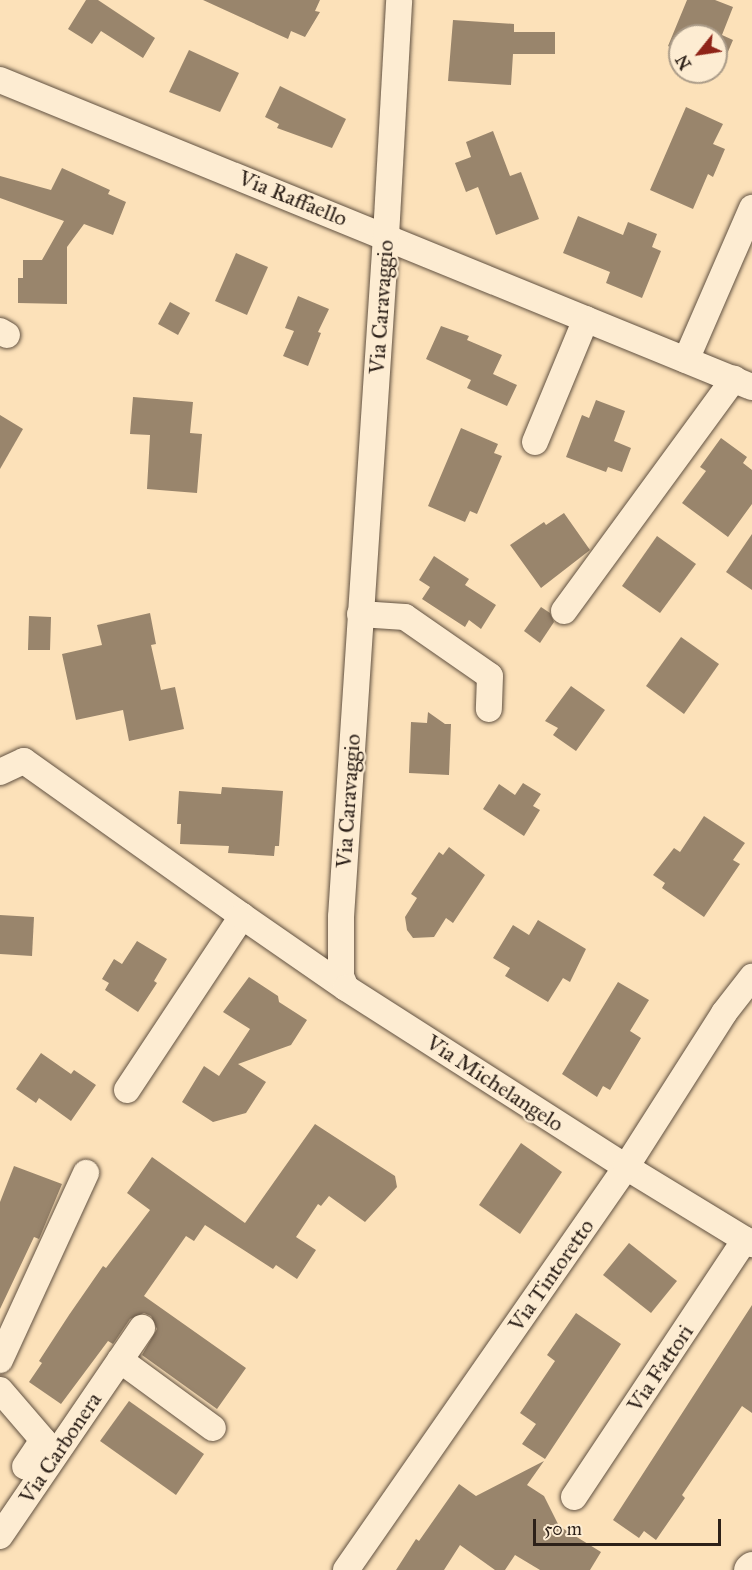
<!DOCTYPE html>
<style>
body{margin:0}
#map{position:relative;width:752px;height:1570px;overflow:hidden;background:#fce1b9;font-family:"IM FELL Great Primer",serif}
div>[style]{position:absolute}
.building>*{inset:0;background:#99856c}
.roads{filter:drop-shadow(0 0 2px #615141) drop-shadow(0 0 2px #615141)}
.minor>*{height:26px;margin:-13px;padding:0 13px;transform-origin:13px;border-radius:13px;background:#fdecd2}
.secondary>*{height:33px;margin:-16.5px;padding:0 16.5px;transform-origin:16.5px;border-radius:16.5px;background:#fdecd2}
span{translate:-50% -50%;white-space:nowrap;text-align:center;line-height:1.15;-webkit-text-stroke:4.5px #fdecd2;paint-order:stroke}
.street-label{font-size:22px;color:#2d2119}
.north{position:absolute;left:668px;top:24px;width:60px;height:60px;box-sizing:border-box;background:#fdecd2;border:2px solid #aa9b88;border-radius:50%;rotate:240deg;font-size:16px;font-weight:700;line-height:24px;text-align:center;color:#2d2119}
.north::after{content:'';display:block;margin:auto;width:21px;height:27px;background:#8f2418;clip-path:polygon(50% 0,100% 100%,50% 72%,0 100%)}
.scale{position:absolute;left:533px;top:1519px;width:188px;height:27px;box-sizing:border-box;border:3px solid #2d2119;border-top:0;padding-left:8px;font-size:18px;line-height:21px;white-space:nowrap;color:#2d2119;-webkit-text-stroke:4px #fdecd2;paint-order:stroke}
</style>
<div id="map">
<div class="building">
<i style="clip-path:polygon(86px 0,98px 0,155px 38px,143px 58px,101px 31px,92px 44px,68px 29px)"></i>
<i style="clip-path:polygon(203px 0,320px 0,315px 11px,320px 12px,305px 37px,291px 31px,288px 39px)"></i>
<i style="clip-path:polygon(687px 0,715px 0,733px 7px,722px 35px,733px 40px,721px 68px,716px 66px,716px 36px,680px 36px,680px 51px,668px 46px)"></i>
<i style="clip-path:polygon(453px 20px,514px 24px,514px 32px,555px 32px,555px 54px,513px 54px,511px 85px,448px 81px)"></i>
<i style="clip-path:polygon(189px 50px,239px 73px,220px 112px,169px 92px)"></i>
<i style="clip-path:polygon(280px 86px,346px 119px,332px 148px,277px 128px,279px 124px,265px 117px)"></i>
<i style="clip-path:polygon(686px 107px,723px 124px,713px 144px,725px 149px,713px 177px,708px 174px,693px 209px,650px 190px)"></i>
<i style="clip-path:polygon(493px 131px,510px 176px,521px 172px,539px 219px,496px 235px,478px 187px,466px 192px,455px 163px,471px 157px,466px 142px)"></i>
<i style="clip-path:polygon(62px 168px,110px 190px,108px 194px,126px 202px,113px 235px,84px 224px,67px 247px,67px 304px,18px 303px,18px 278px,23px 278px,23px 260px,42px 260px,64px 221px,0 198px,0 176px,51px 190px)"></i>
<i style="clip-path:polygon(578px 216px,623px 235px,628px 222px,657px 234px,652px 247px,661px 251px,642px 298px,606px 283px,610px 272px,563px 253px)"></i>
<i style="clip-path:polygon(236px 253px,268px 267px,247px 315px,215px 301px)"></i>
<i style="clip-path:polygon(298px 296px,329px 309px,318px 332px,321px 333px,308px 366px,283px 356px,294px 331px,285px 328px)"></i>
<i style="clip-path:polygon(170px 302px,190px 313px,178px 335px,158px 324px)"></i>
<i style="clip-path:polygon(441px 326px,469px 336px,467px 340px,502px 355px,493px 374px,517px 385px,507px 406px,467px 388px,471px 380px,426px 359px)"></i>
<i style="clip-path:polygon(133px 397px,193px 402px,190px 433px,202px 434px,197px 493px,147px 489px,150px 435px,130px 434px)"></i>
<i style="clip-path:polygon(596px 400px,625px 411px,614px 441px,631px 448px,622px 472px,608px 467px,606px 472px,566px 457px,582px 415px,589px 418px)"></i>
<i style="clip-path:polygon(0 415px,23px 429px,0 469px)"></i>
<i style="clip-path:polygon(461px 428px,498px 444px,494px 453px,502px 456px,477px 514px,470px 511px,465px 522px,428px 506px)"></i>
<i style="clip-path:polygon(721px 438px,747px 457px,743px 463px,752px 470px,752px 504px,728px 537px,682px 503px,706px 471px,700px 467px)"></i>
<i style="clip-path:polygon(564px 513px,590px 550px,541px 588px,510px 545px,544px 522px,546px 525px)"></i>
<i style="clip-path:polygon(752px 534px,752px 590px,726px 572px)"></i>
<i style="clip-path:polygon(657px 536px,696px 564px,660px 613px,622px 586px)"></i>
<i style="clip-path:polygon(434px 556px,469px 579px,465px 585px,496px 605px,481px 629px,469px 620px,465px 627px,422px 599px,430px 587px,419px 580px)"></i>
<i style="clip-path:polygon(541px 607px,550px 613px,554px 622px,540px 643px,524px 631px)"></i>
<i style="clip-path:polygon(150px 613px,156px 644px,151px 645px,161px 690px,175px 687px,184px 729px,129px 741px,123px 710px,76px 720px,62px 654px,102px 645px,97px 625px)"></i>
<i style="clip-path:polygon(29px 616px,51px 617px,50px 650px,28px 650px)"></i>
<i style="clip-path:polygon(681px 637px,719px 664px,684px 714px,646px 686px)"></i>
<i style="clip-path:polygon(571px 686px,605px 710px,576px 751px,553px 735px,558px 728px,545px 721px)"></i>
<i style="clip-path:polygon(428px 712px,445px 724px,451px 724px,449px 775px,409px 773px,411px 722px,427px 723px)"></i>
<i style="clip-path:polygon(523px 783px,541px 794px,533px 806px,540px 810px,524px 836px,483px 809px,499px 784px,515px 795px)"></i>
<i style="clip-path:polygon(222px 787px,283px 791px,279px 846px,275px 846px,274px 856px,228px 853px,229px 846px,180px 844px,181px 824px,177px 824px,179px 791px,221px 794px)"></i>
<i style="clip-path:polygon(704px 816px,745px 843px,733px 860px,740px 864px,704px 917px,662px 888px,665px 883px,653px 875px,674px 848px,680px 852px)"></i>
<i style="clip-path:polygon(449px 847px,485px 875px,453px 923px,446px 918px,434px 937px,413px 938px,407px 930px,405px 917px,417px 898px,411px 894px,439px 852px,443px 855px)"></i>
<i style="clip-path:polygon(0 915px,34px 917px,32px 956px,0 954px)"></i>
<i style="clip-path:polygon(538px 920px,586px 949px,570px 982px,563px 978px,548px 1002px,505px 976px,510px 968px,493px 958px,513px 925px,529px 935px)"></i>
<i style="clip-path:polygon(137px 941px,167px 959px,154px 981px,157px 983px,138px 1012px,105px 990px,109px 983px,102px 979px,114px 959px,122px 964px)"></i>
<i style="clip-path:polygon(249px 977px,278px 996px,279px 1002px,307px 1020px,291px 1045px,238px 1064px,266px 1082px,246px 1113px,213px 1122px,182px 1102px,204px 1066px,219px 1076px,250px 1029px,223px 1012px)"></i>
<i style="clip-path:polygon(618px 982px,649px 1000px,630px 1031px,641px 1038px,610px 1090px,603px 1086px,597px 1097px,562px 1074px)"></i>
<i style="clip-path:polygon(41px 1053px,71px 1074px,74px 1070px,96px 1085px,71px 1121px,39px 1098px,36px 1103px,16px 1089px)"></i>
<i style="clip-path:polygon(315px 1124px,395px 1176px,397px 1187px,365px 1222px,329px 1196px,321px 1206px,318px 1204px,296px 1237px,316px 1250px,297px 1279px,276px 1265px,273px 1269px,205px 1225px,194px 1241px,186px 1236px,144px 1296px,246px 1368px,217px 1409px,142px 1355px,157px 1329px,151px 1316px,144px 1313px,130px 1319px,113px 1344px,108px 1341px,61px 1404px,29px 1382px,42px 1363px,39px 1361px,69px 1315px,103px 1266px,106px 1268px,150px 1210px,127px 1193px,152px 1157px,245px 1223px)"></i>
<i style="clip-path:polygon(521px 1143px,562px 1172px,520px 1234px,479px 1205px)"></i>
<i style="clip-path:polygon(14px 1166px,62px 1184px,39px 1239px,34px 1237px,0 1309px,0 1202px)"></i>
<i style="clip-path:polygon(629px 1243px,677px 1281px,651px 1313px,603px 1275px)"></i>
<i style="clip-path:polygon(752px 1305px,752px 1413px,742px 1406px,682px 1495px,685px 1498px,656px 1540px,644px 1531px,639px 1538px,613px 1520px)"></i>
<i style="clip-path:polygon(576px 1313px,621px 1344px,545px 1459px,522px 1444px,536px 1424px,520px 1413px,555px 1361px,547px 1355px)"></i>
<i style="clip-path:polygon(129px 1401px,204px 1454px,176px 1495px,100px 1441px)"></i>
<i style="clip-path:polygon(544px 1461px,527px 1485px,544px 1496px,559px 1526px,601px 1552px,590px 1570px,540px 1570px,515px 1555px,505px 1570px,495px 1570px,460px 1545px,444px 1570px,396px 1570px,416px 1539px,419px 1541px,459px 1484px,476px 1496px)"></i>
</div>
<div class="roads">
<div class="minor">
<i style="left:0;top:80px;width:812px;rotate:22.21deg"></i>
<i style="left:0;top:331px;width:8px;rotate:30deg"></i>
<i style="left:686px;top:360px;width:166px;rotate:-66.5deg"></i>
<i style="left:535px;top:442px;width:133px;rotate:-67.5deg"></i>
<i style="left:564px;top:611px;width:288px;rotate:-53.8deg"></i>
<i style="left:360px;top:614px;width:45px;rotate:3.8deg"></i>
<i style="left:405px;top:617px;width:103px;rotate:34.8deg"></i>
<i style="left:490px;top:676px;width:33px;rotate:92deg"></i>
<i style="left:0;top:772px;width:26px;rotate:-25deg"></i>
<i style="left:24px;top:761px;width:267px;rotate:35.4deg"></i>
<i style="left:346px;top:988px;width:13px;rotate:-113deg"></i>
<i style="left:341px;top:976px;width:59px;rotate:-90deg"></i>
<i style="left:341px;top:917px;width:682px;rotate:-86.22deg"></i>
<i style="left:386px;top:236px;width:236px;rotate:-86.8deg"></i>
<i style="left:127px;top:1090px;width:209px;rotate:-56.5deg"></i>
<i style="left:242px;top:916px;width:126px;rotate:34.7deg"></i>
<i style="left:346px;top:988px;width:332px;rotate:32.6deg"></i>
<i style="left:626px;top:1167px;width:148px;rotate:31.4deg"></i>
<i style="left:0;top:1360px;width:206px;rotate:-65.3deg"></i>
<i style="left:120px;top:1360px;width:115px;rotate:36.2deg"></i>
<i style="left:0;top:1390px;width:66px;rotate:49.3deg"></i>
<i style="left:43px;top:1440px;width:32px;rotate:124deg"></i>
<i style="left:574px;top:1497px;width:309px;rotate:-56.4deg"></i>
<i style="left:0;top:1536px;width:252px;rotate:-55.7deg"></i>
<i style="left:346px;top:1570px;width:491px;rotate:-55.2deg"></i>
<i style="left:626px;top:1167px;width:183px;rotate:-57.5deg"></i>
<i style="left:724px;top:1013px;width:46px;rotate:-52.1deg"></i>
</div>
<div class="secondary">
<i style="left:750px;top:1570px;width:3px;rotate:-45deg"></i>
</div>
</div>
<div class="street-label">
<span style="left:293px;top:198px;rotate:22deg">Via Raffaello</span>
<span style="left:381px;top:307px;rotate:-86deg">Via Caravaggio</span>
<span style="left:348px;top:801px;rotate:-86deg">Via Caravaggio</span>
<span style="left:495px;top:1083px;rotate:33deg">Via Michelangelo</span>
<span style="left:551px;top:1275px;rotate:-55deg">Via Tintoretto</span>
<span style="left:660px;top:1368px;rotate:-56deg">Via Fattori</span>
<span style="left:60px;top:1448px;rotate:-56deg">Via Carbonera</span>
</div>
<div class="north">N</div>
<div class="scale">50 m</div>
</div>
